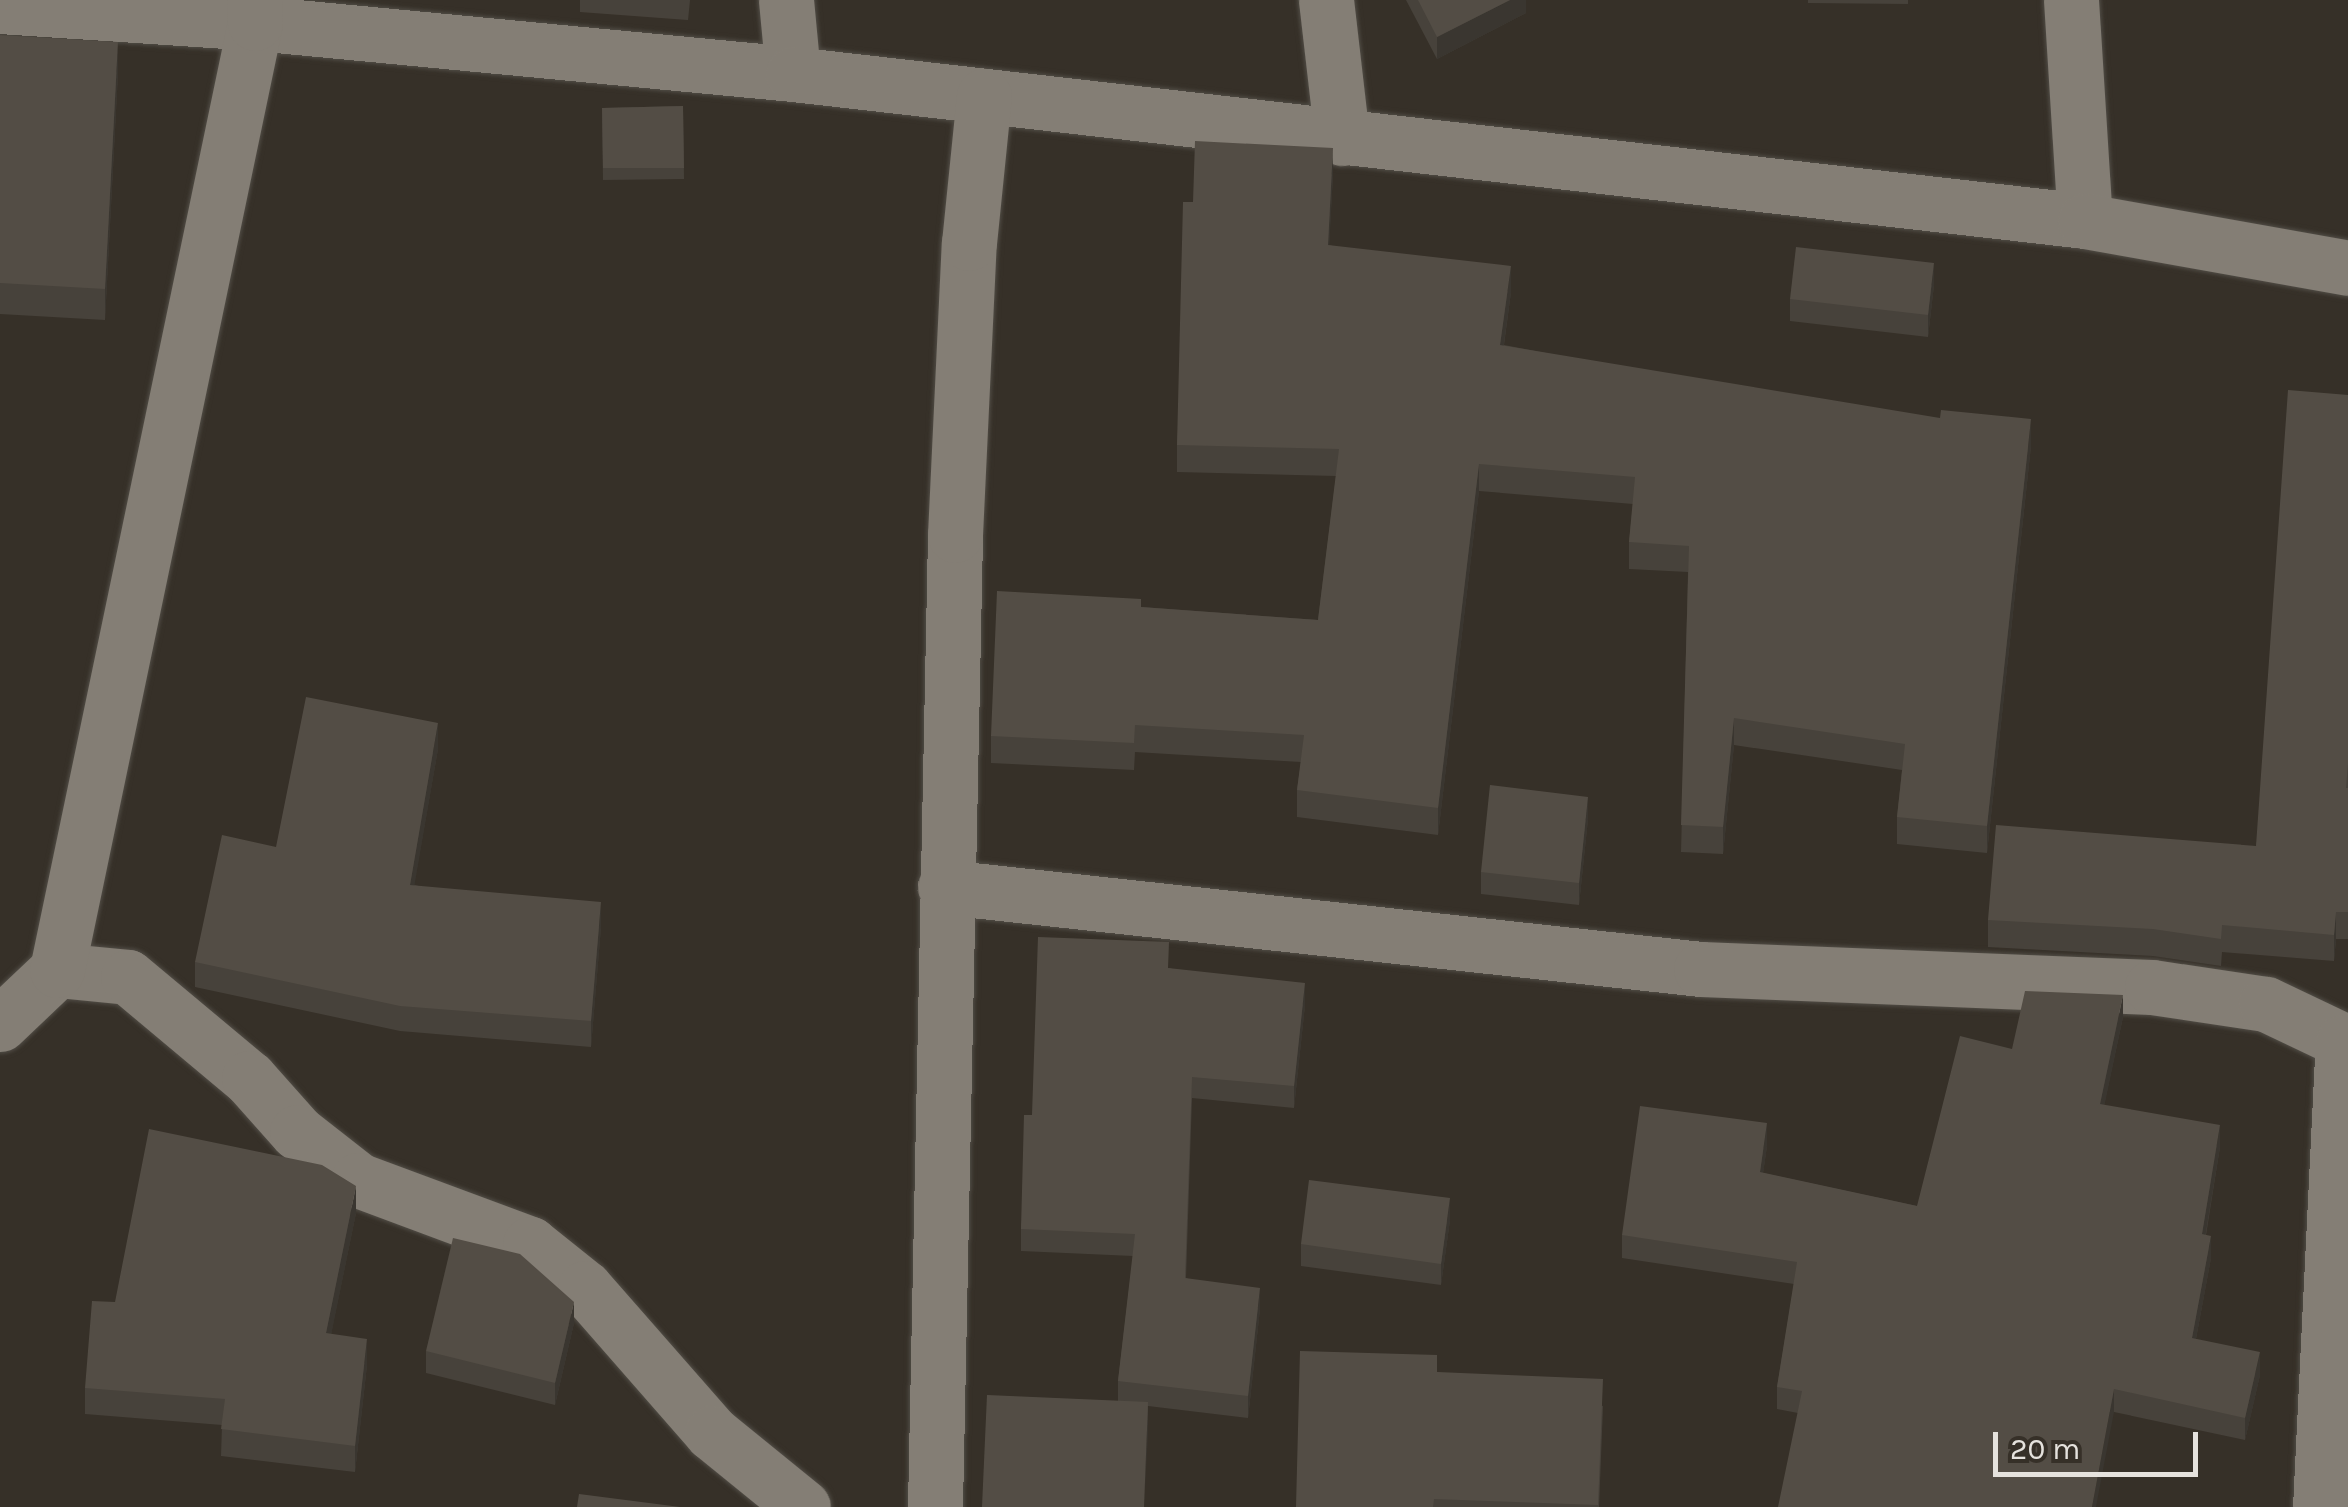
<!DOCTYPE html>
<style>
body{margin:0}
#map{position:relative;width:2348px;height:1507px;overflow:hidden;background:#363028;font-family:Karla,sans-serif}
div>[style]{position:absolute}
.roads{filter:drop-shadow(0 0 2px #514d46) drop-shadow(0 0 2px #514d46)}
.street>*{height:55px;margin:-27.5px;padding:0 27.5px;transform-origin:27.5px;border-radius:27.5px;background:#847e75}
.wall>*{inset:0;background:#47423b}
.shaded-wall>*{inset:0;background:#3a3630}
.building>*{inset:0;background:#534d45}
span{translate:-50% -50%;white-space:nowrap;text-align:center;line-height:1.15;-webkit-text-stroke:10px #363028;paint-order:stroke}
.scale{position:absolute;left:1993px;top:1432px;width:205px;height:45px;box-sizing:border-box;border:5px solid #e5e2dd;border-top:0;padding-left:12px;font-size:30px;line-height:35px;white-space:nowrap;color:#e5e2dd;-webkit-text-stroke:8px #363028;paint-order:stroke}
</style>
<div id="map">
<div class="roads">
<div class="street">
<i style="left:786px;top:0;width:74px;rotate:84.6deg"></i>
<i style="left:1326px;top:0;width:139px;rotate:83.4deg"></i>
<i style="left:2071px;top:0;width:221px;rotate:86.4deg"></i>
<i style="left:0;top:6px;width:256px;rotate:3.8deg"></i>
<i style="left:255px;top:23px;width:540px;rotate:5.42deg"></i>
<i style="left:793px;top:74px;width:1300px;rotate:6.49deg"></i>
<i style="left:2085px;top:221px;width:267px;rotate:10.1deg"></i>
<i style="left:945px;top:887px;width:760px;rotate:6.19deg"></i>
<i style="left:1701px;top:969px;width:451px;rotate:2.3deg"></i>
<i style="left:2152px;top:987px;width:115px;rotate:8.5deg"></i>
<i style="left:2266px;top:1004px;width:91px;rotate:25.4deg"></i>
<i style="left:57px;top:970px;width:71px;rotate:5.6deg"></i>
<i style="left:128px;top:977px;width:158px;rotate:39.9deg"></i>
<i style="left:249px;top:1078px;width:72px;rotate:48.4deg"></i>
<i style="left:297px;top:1132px;width:78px;rotate:38.2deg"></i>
<i style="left:358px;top:1180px;width:184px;rotate:20.4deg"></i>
<i style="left:530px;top:1244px;width:70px;rotate:38.7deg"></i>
<i style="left:585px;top:1288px;width:193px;rotate:48.8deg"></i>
<i style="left:712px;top:1433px;width:117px;rotate:39.1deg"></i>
<i style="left:0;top:1024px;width:79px;rotate:-43.5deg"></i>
<i style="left:57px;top:970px;width:967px;rotate:-78.19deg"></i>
<i style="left:255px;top:23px;width:23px;rotate:-92deg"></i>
<i style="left:935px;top:1507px;width:972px;rotate:-88.82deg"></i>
<i style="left:955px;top:535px;width:292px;rotate:-87.3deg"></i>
<i style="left:969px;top:243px;width:148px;rotate:-84.2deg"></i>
<i style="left:2320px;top:1507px;width:465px;rotate:-87.2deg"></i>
</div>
</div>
<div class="wall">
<i style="clip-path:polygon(580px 0,690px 0,688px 20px,580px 12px)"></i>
<i style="clip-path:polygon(1406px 0,1526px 0,1526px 13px,1437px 59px)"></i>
<i style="clip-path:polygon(1808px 0,1908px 0,1908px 4px,1808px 3px)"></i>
<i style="clip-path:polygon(0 35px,118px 73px,105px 320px,0 314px)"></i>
<i style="clip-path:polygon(683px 106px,684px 179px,603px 180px,602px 108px)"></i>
<i style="clip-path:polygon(1333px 174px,1329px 245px,1511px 292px,1504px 345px,2031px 446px,1987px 853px,1897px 844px,1897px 817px,1902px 770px,1734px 745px,1723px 854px,1681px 852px,1688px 572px,1629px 569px,1629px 542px,1633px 504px,1479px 491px,1438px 835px,1297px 817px,1297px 790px,1301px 762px,1135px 752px,1134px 770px,991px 763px,991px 736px,1141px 607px,1318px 620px,1336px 476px,1177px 472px,1177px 445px,1193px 202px)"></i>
<i style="clip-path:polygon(1934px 285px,1928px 337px,1790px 321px,1790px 299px)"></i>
<i style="clip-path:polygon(2348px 395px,2348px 939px,2336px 939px,2334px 961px,2222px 952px,2221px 966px,2153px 956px,1988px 947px,1988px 920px,2256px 846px)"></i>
<i style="clip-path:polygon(438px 749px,414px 885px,601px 927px,591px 1047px,400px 1031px,195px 987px,195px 962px,276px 847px)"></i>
<i style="clip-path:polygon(1588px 819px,1579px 905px,1481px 894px,1481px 872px)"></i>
<i style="clip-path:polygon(1169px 968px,1305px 1005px,1294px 1108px,1192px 1098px,1186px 1278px,1260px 1309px,1248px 1418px,1148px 1406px,1148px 1433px,1118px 1401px,1118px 1381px,1133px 1256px,1021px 1251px,1021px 1229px,1032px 1115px)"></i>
<i style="clip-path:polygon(2123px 1017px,2104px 1105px,2220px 1147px,2206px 1235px,2211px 1258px,2196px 1339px,2260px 1375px,2245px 1440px,2114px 1412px,1798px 1413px,1777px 1409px,1777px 1387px,1794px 1284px,1622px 1258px,1622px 1235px,1767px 1146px,1763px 1173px,1917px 1206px,2012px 1049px)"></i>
<i style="clip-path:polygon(356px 1213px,331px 1334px,367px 1365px,355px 1472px,221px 1456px,222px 1425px,85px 1414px,85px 1388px,115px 1302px)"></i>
<i style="clip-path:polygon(1450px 1220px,1441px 1285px,1301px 1266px,1301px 1244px)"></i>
<i style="clip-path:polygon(574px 1323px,555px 1405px,426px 1373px,426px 1351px)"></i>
<i style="clip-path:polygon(1437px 1372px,1603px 1406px,1599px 1507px,1296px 1507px)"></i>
</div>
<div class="shaded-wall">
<i style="clip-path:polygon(1510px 0,1526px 0,1526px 13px,1437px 59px,1437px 37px)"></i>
<i style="clip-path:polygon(118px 42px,118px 73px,105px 320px,105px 289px)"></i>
<i style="clip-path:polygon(1333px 148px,1333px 174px,1328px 272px,1328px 245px)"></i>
<i style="clip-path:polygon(1934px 263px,1934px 285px,1928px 337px,1928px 315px)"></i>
<i style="clip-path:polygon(1511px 266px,1511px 292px,1500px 372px,1500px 345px)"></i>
<i style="clip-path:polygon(2031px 419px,2031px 446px,1987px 853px,1987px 826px)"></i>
<i style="clip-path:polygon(1479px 464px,1479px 491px,1438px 835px,1438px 808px)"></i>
<i style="clip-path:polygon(1734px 718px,1734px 745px,1723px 854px,1723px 827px)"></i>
<i style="clip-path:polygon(438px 723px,438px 749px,410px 911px,410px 885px)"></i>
<i style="clip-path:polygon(1588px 797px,1588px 819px,1579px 905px,1579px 883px)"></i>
<i style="clip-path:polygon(601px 902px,601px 927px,591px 1047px,591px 1021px)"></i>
<i style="clip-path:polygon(2336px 912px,2336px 939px,2334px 961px,2334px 935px)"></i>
<i style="clip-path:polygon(1305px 983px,1305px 1005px,1294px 1108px,1294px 1086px)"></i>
<i style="clip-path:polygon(2123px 995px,2123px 1017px,2100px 1126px,2100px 1104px)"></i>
<i style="clip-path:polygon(1767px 1123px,1767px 1146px,1760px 1195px,1760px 1172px)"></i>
<i style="clip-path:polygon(2220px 1125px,2220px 1147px,2202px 1256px,2202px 1234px)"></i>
<i style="clip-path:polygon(356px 1186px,356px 1213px,326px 1360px,326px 1333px)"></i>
<i style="clip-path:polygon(1450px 1198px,1450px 1220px,1441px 1285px,1441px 1264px)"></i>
<i style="clip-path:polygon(2211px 1236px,2211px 1258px,2192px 1360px,2192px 1338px)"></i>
<i style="clip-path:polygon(1260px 1288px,1260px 1309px,1248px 1418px,1248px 1396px)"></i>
<i style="clip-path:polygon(574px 1302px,574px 1323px,555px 1405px,555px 1383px)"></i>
<i style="clip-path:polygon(367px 1339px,367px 1365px,355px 1472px,355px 1446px)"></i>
<i style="clip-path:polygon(2260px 1352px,2260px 1375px,2245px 1440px,2245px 1418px)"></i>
<i style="clip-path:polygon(2114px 1389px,2114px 1412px,2096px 1507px,2092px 1507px)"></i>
<i style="clip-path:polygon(1148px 1402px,1148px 1433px,1144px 1507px)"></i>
</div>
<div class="building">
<i style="clip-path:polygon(1418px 0,1510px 0,1437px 37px)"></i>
<i style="clip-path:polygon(0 35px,118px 42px,105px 289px,0 283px)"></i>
<i style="clip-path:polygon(683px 106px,684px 168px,603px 168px,602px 108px)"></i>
<i style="clip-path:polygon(1195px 141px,1333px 148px,1328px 245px,1511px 266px,1500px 345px,1940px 418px,1941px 410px,2031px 419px,1987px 826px,1897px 817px,1905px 744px,1734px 718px,1723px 827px,1681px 825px,1689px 546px,1629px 542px,1635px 477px,1479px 464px,1438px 808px,1297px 790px,1304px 735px,1135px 725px,1134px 743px,991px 736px,997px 591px,1141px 599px,1141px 607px,1318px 620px,1339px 449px,1177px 445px,1183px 202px,1193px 202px)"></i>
<i style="clip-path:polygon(1796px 247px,1934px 263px,1928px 315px,1790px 299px)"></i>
<i style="clip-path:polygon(2288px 390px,2348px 395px,2348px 763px,2346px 788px,2348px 788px,2348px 912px,2336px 912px,2334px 935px,2222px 925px,2221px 939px,2153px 929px,1988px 920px,1996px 825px,2256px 846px)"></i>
<i style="clip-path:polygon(306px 697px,438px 723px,410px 885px,601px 902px,591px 1021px,400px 1006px,195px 962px,222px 835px,276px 847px)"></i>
<i style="clip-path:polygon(1490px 785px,1588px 797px,1579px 883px,1481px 872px)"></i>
<i style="clip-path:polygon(1038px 937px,1169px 942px,1168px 968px,1305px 983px,1294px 1086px,1192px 1077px,1185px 1278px,1260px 1288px,1248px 1396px,1118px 1381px,1135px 1234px,1021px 1229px,1024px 1115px,1032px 1115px)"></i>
<i style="clip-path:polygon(2025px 991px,2123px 995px,2100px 1104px,2220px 1125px,2202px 1234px,2211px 1236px,2192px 1338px,2260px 1352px,2245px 1418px,2114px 1389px,2092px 1507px,1778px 1507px,1802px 1391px,1777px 1387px,1797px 1262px,1622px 1235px,1640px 1106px,1767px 1123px,1760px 1172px,1917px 1206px,1960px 1036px,2012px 1049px)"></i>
<i style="clip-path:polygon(149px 1129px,322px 1165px,356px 1186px,326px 1333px,367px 1339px,355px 1446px,221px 1429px,225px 1399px,85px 1388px,92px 1301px,115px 1302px)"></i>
<i style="clip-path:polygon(1309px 1180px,1450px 1198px,1441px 1264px,1301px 1244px)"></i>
<i style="clip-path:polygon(453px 1238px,520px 1254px,574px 1302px,555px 1383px,426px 1351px)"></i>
<i style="clip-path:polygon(1300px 1351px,1437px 1355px,1437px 1372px,1603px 1379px,1598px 1505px,1434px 1499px,1433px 1507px,1296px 1507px)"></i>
<i style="clip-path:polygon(987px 1395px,1148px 1402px,1144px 1507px,982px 1507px)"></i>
<i style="clip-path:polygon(579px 1494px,680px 1507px,577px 1507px)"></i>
</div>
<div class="scale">20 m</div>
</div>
